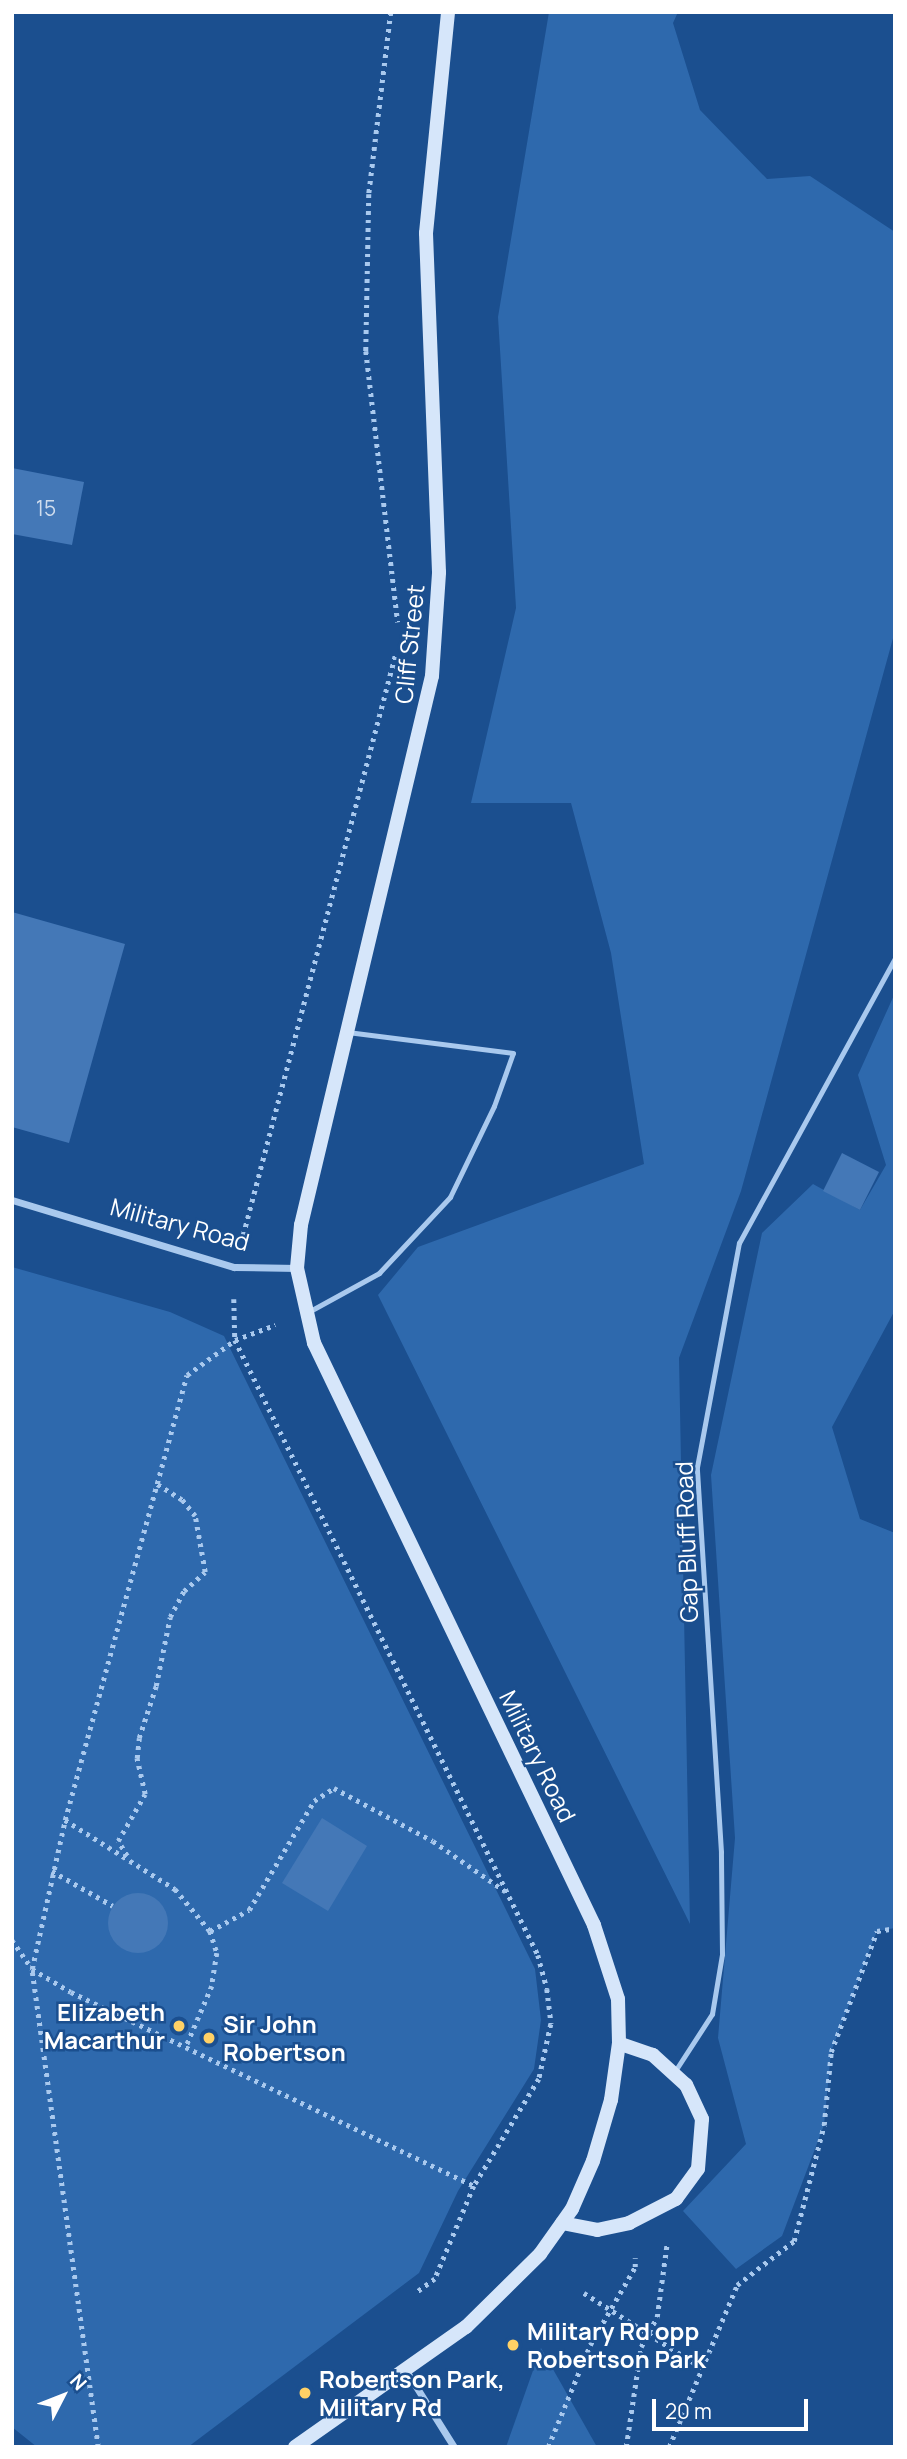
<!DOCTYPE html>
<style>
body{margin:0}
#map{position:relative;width:907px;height:2459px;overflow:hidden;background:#1b4f8f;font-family:Manrope,sans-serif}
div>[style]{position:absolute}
.green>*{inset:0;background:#2e69ad}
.building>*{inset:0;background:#4478b7}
.round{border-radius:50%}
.path>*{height:4.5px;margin-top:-2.25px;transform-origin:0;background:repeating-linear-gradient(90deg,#a9c9ee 0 3.5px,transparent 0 8.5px)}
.lane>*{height:5px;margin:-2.5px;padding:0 2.5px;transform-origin:2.5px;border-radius:2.5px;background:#a9c9ee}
.street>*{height:7px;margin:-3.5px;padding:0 3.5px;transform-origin:3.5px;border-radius:3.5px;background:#a9c9ee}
.secondary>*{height:14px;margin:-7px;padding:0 7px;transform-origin:7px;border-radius:7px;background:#d6e6fa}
.dots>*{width:19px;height:19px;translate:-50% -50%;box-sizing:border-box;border:4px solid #1b4f8f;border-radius:50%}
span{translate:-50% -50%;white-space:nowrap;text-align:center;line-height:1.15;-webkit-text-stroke:5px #1b4f8f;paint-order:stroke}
.number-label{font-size:21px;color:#d0dded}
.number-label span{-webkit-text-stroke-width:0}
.street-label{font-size:24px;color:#fff}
.poi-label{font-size:24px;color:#fff;font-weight:700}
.right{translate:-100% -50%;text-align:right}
.left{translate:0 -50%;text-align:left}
.frame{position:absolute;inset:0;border:14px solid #fff;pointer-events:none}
.north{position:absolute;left:28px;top:2361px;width:70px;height:70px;-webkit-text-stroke:5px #1b4f8f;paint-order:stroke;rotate:48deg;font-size:19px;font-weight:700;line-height:28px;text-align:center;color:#fff}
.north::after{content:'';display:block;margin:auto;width:24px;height:32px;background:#fff;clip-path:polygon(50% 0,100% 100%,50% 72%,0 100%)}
.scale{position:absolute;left:652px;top:2399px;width:156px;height:32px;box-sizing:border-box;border:4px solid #fff;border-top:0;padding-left:9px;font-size:21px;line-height:24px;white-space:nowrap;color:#fff;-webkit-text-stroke:5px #1b4f8f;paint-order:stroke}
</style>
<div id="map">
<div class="green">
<i style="clip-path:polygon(549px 12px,678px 12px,673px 23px,700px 110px,767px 179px,810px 176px,895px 232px,895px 631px,741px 1191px,679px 1358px,690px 1924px,378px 1295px,418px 1247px,644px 1164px,611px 953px,571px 803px,471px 803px,516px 608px,498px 317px)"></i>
<i style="clip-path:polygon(895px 993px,895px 1310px,832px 1427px,860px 1519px,895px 1533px,895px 1928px,877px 1931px,831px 2052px,824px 2125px,782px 2236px,736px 2269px,683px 2211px,746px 2144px,718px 2038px,735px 1838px,711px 1475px,762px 1233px,813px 1184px,860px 1210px,886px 1165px,858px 1075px)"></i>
<i style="clip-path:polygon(12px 1267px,170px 1312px,224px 1336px,535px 1969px,541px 2020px,534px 2069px,458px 2191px,419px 2273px,188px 2447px,37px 2447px,12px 2427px)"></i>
<i style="clip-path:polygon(541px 2348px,597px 2447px,506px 2447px)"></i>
</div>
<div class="building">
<i style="clip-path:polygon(12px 468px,84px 482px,72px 545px,12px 534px)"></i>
<i style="clip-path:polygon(12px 912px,125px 944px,69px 1143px,12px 1127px)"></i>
<i style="clip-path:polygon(842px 1153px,879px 1172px,860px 1210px,823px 1191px)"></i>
<i style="clip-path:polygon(322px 1818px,367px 1846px,328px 1911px,282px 1883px)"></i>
<i class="round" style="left:108px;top:1893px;width:60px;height:60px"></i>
</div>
<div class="path">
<i style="left:391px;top:12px;width:183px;rotate:96.9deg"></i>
<i style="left:369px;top:194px;width:157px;rotate:91.1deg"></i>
<i style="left:366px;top:351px;width:273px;rotate:83.3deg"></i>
<i style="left:243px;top:1235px;width:603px;rotate:-75.3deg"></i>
<i style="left:234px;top:1299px;width:41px;rotate:88.6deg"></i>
<i style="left:235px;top:1340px;width:686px;rotate:63.77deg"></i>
<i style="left:538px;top:1955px;width:35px;rotate:75deg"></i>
<i style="left:547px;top:1989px;width:35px;rotate:83deg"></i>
<i style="left:551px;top:2024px;width:56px;rotate:102.3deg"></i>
<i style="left:539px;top:2079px;width:125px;rotate:121.3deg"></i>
<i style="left:65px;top:1820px;width:130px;rotate:32.1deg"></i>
<i style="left:175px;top:1889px;width:55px;rotate:50.2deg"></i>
<i style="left:210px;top:1931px;width:23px;rotate:72deg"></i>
<i style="left:217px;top:1953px;width:33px;rotate:99deg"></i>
<i style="left:212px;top:1986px;width:66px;rotate:113.1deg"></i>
<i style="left:127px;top:1856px;width:17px;rotate:-121deg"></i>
<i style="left:118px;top:1841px;width:54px;rotate:-60.1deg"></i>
<i style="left:145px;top:1794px;width:37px;rotate:-103deg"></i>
<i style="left:137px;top:1758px;width:20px;rotate:-84deg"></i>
<i style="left:139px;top:1738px;width:55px;rotate:-71.9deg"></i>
<i style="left:156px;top:1686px;width:70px;rotate:-78.5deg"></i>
<i style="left:170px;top:1617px;width:30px;rotate:-62deg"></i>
<i style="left:184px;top:1591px;width:28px;rotate:-42deg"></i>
<i style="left:205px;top:1572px;width:57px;rotate:-100.1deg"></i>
<i style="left:195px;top:1516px;width:21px;rotate:-129deg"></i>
<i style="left:182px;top:1500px;width:31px;rotate:-148deg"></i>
<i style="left:52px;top:1871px;width:70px;rotate:29.8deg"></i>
<i style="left:210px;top:1931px;width:44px;rotate:-28.3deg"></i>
<i style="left:249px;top:1910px;width:127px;rotate:-59.2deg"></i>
<i style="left:314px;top:1801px;width:24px;rotate:-33deg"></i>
<i style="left:334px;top:1788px;width:112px;rotate:28.2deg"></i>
<i style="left:433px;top:1841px;width:88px;rotate:34.8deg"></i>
<i style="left:12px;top:1940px;width:35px;rotate:55deg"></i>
<i style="left:32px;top:1969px;width:45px;rotate:30.5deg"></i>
<i style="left:71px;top:1992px;width:447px;rotate:25.7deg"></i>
<i style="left:474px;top:2186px;width:101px;rotate:112.8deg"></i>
<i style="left:435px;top:2279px;width:24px;rotate:144deg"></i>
<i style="left:584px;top:2293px;width:140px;rotate:32.4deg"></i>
<i style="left:98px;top:2447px;width:483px;rotate:-97.9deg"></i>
<i style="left:32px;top:1969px;width:153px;rotate:-77.5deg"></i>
<i style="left:65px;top:1820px;width:461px;rotate:-74.7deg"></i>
<i style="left:187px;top:1375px;width:59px;rotate:-36.1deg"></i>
<i style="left:235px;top:1340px;width:43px;rotate:-20.6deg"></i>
<i style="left:548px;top:2447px;width:110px;rotate:-67.6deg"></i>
<i style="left:590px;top:2345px;width:90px;rotate:-60deg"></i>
<i style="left:635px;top:2267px;width:9px;rotate:-90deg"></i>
<i style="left:626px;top:2447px;width:101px;rotate:-81.5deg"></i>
<i style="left:641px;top:2347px;width:34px;rotate:-62deg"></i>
<i style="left:657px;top:2317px;width:75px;rotate:-82.3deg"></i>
<i style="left:669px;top:2447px;width:176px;rotate:-67.2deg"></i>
<i style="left:737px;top:2285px;width:72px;rotate:-37.7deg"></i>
<i style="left:794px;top:2241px;width:120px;rotate:-75.5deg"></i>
<i style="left:824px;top:2125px;width:73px;rotate:-84.5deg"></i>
<i style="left:831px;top:2052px;width:129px;rotate:-69.2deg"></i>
<i style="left:877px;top:1931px;width:18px;rotate:-9deg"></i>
</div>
<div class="lane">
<i style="left:310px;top:1311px;width:79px;rotate:-28.8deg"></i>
<i style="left:379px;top:1273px;width:104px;rotate:-46.9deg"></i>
<i style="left:450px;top:1197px;width:101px;rotate:-64.2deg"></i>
<i style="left:494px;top:1106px;width:56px;rotate:-70.3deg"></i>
<i style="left:513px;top:1053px;width:167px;rotate:-172.8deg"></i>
<i style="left:675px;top:2071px;width:68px;rotate:-57deg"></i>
<i style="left:712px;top:2014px;width:61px;rotate:-80.5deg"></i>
<i style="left:722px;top:1954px;width:102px;rotate:-90.6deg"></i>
<i style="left:721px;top:1852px;width:386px;rotate:-93.6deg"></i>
<i style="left:697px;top:1467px;width:228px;rotate:-79.4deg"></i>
<i style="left:739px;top:1243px;width:325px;rotate:-61.3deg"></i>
</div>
<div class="street">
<i style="left:12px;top:1200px;width:232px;rotate:16.8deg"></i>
<i style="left:234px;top:1267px;width:63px;rotate:0.9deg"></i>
<i style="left:405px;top:2369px;width:92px;rotate:57.9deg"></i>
</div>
<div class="secondary">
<i style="left:562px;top:2223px;width:36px;rotate:11deg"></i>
<i style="left:597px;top:2230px;width:33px;rotate:-12deg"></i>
<i style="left:629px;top:2223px;width:53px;rotate:-27.1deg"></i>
<i style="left:676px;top:2199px;width:37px;rotate:-54deg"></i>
<i style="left:698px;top:2169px;width:50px;rotate:-85.4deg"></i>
<i style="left:702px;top:2119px;width:38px;rotate:-115deg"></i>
<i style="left:686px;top:2085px;width:45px;rotate:-137.7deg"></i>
<i style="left:653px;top:2055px;width:36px;rotate:-161deg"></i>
<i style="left:295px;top:2447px;width:209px;rotate:-35.1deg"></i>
<i style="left:466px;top:2327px;width:104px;rotate:-44.6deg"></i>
<i style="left:540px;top:2254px;width:55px;rotate:-54.6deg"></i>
<i style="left:572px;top:2209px;width:52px;rotate:-66.4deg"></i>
<i style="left:593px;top:2161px;width:64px;rotate:-73.6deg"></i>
<i style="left:611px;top:2100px;width:58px;rotate:-82deg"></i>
<i style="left:619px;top:2043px;width:44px;rotate:-91.3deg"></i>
<i style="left:618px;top:1999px;width:78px;rotate:-108deg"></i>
<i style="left:594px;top:1925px;width:646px;rotate:-115.69deg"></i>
<i style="left:314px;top:1343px;width:77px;rotate:-102.8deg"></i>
<i style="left:297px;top:1268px;width:43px;rotate:-84.7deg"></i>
<i style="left:301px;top:1225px;width:564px;rotate:-76.58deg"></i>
<i style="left:432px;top:676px;width:104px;rotate:-86.1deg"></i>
<i style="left:439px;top:572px;width:339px;rotate:-92.2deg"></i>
<i style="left:426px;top:233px;width:222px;rotate:-84.3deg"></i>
</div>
<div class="dots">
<i style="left:179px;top:2026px;background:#ffd166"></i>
<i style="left:209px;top:2038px;background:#ffd166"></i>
<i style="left:513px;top:2345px;background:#ffd166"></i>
<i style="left:305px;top:2393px;background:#ffd166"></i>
</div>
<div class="number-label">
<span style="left:46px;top:508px">15</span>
</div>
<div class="street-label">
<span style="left:409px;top:644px;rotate:-84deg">Cliff Street</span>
<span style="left:180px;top:1224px;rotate:15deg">Military Road</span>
<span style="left:686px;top:1542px;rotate:-92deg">Gap Bluff Road</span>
<span style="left:538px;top:1756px;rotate:64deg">Military Road</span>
</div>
<div class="poi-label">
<span class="right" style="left:165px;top:2026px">Elizabeth<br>Macarthur</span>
<span class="left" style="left:223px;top:2038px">Sir John<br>Robertson</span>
<span class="left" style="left:527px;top:2345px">Military Rd opp<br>Robertson Park</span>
<span class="left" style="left:319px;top:2393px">Robertson Park,<br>Military Rd</span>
</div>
<div class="frame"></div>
<div class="north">N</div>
<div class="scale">20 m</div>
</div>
